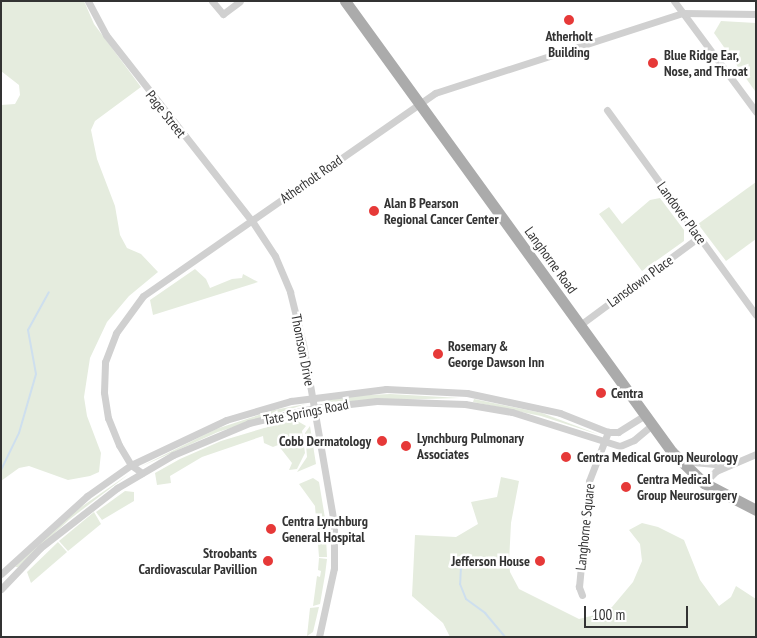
<!DOCTYPE html>
<style>
body{margin:0}
#map{position:relative;width:757px;height:638px;overflow:hidden;background:#fff;font-family:"PT Sans Narrow",sans-serif}
div>[style]{position:absolute}
.green>*{inset:0;background:#e5ecde}
.stream>*{height:2px;margin:-1px;padding:0 1px;transform-origin:1px;border-radius:1px;background:#cedfee}
.minor>*{height:7px;margin:-3.5px;padding:0 3.5px;transform-origin:3.5px;border-radius:3.5px;background:#d0d0d0}
.primary>*{height:11px;margin:-5.5px;padding:0 5.5px;transform-origin:5.5px;border-radius:5.5px;background:#ababab}
.dots>*{width:14px;height:14px;translate:-50% -50%;box-sizing:border-box;border:2px solid #fff;border-radius:50%}
span{translate:-50% -50%;white-space:nowrap;text-align:center;line-height:1.15;-webkit-text-stroke:5px #fff;paint-order:stroke}
.poi-label{font-size:14px;color:#333;font-weight:700}
.left{translate:0 -50%;text-align:left}
.right{translate:-100% -50%;text-align:right}
.street-label{font-size:14px;color:#333}
.frame{position:absolute;inset:0;border:2px solid #333;pointer-events:none}
.scale{position:absolute;left:584px;top:606px;width:104px;height:22px;box-sizing:border-box;border:2px solid #333;border-top:0;padding-left:6px;font-size:15px;line-height:18px;white-space:nowrap;color:#333;-webkit-text-stroke:4px #fff;paint-order:stroke}
</style>
<div id="map">
<div class="green">
<i style="clip-path:polygon(1px 1px,84px 1px,94px 24px,141px 87px,95px 121px,91px 130px,97px 159px,115px 206px,120px 235px,127px 248px,141px 254px,158px 272px,129px 296px,107px 322px,90px 358px,84px 397px,87px 416px,101px 453px,99px 472px,90px 476px,68px 480px,29px 466px,19px 468px,1px 481px,1px 105px,15px 104px,20px 95px,19px 85px,1px 71px)"></i>
<i style="clip-path:polygon(721px 21px,756px 23px,755px 91px,714px 33px)"></i>
<i style="clip-path:polygon(756px 182px,756px 239px,726px 261px,698px 224px)"></i>
<i style="clip-path:polygon(660px 198px,684px 230px,684px 241px,642px 271px,599px 214px,609px 207px,622px 224px,650px 200px)"></i>
<i style="clip-path:polygon(195px 269px,206px 279px,210px 288px,232px 279px,242px 278px,243px 274px,258px 282px,153px 315px,150px 300px)"></i>
<i style="clip-path:polygon(390px 394px,460px 398px,319px 402px,350px 396px)"></i>
<i style="clip-path:polygon(474px 399px,542px 413px,600px 435px,541px 416px,473px 402px)"></i>
<i style="clip-path:polygon(306px 404px,218px 432px,140px 467px,216px 429px,274px 410px)"></i>
<i style="clip-path:polygon(294px 419px,306px 426px,302px 431px,305px 453px,297px 469px,289px 470px,292px 463px,278px 445px,273px 447px,264px 443px,263px 436px,202px 457px,170px 476px,171px 483px,157px 485px,155px 473px,180px 459px,221px 441px)"></i>
<i style="clip-path:polygon(310px 426px,316px 464px,297px 472px,307px 457px,305px 433px)"></i>
<i style="clip-path:polygon(129px 474px,70px 519px,18px 567px,15px 567px,68px 516px)"></i>
<i style="clip-path:polygon(501px 477px,519px 481px,511px 523px,509px 562px,510px 572px,519px 589px,579px 619px,599px 614px,612px 607px,633px 582px,642px 561px,640px 544px,629px 530px,642px 523px,658px 527px,684px 540px,700px 580px,719px 606px,731px 597px,736px 586px,756px 599px,756px 637px,450px 637px,443px 623px,412px 596px,415px 535px,456px 537px,478px 524px,471px 502px,497px 497px)"></i>
<i style="clip-path:polygon(313px 478px,319px 482px,325px 518px,327px 557px,319px 557px,315px 506px,299px 484px)"></i>
<i style="clip-path:polygon(125px 491px,134px 492px,134px 501px,102px 520px,96px 512px)"></i>
<i style="clip-path:polygon(94px 512px,101px 524px,68px 551px,59px 541px)"></i>
<i style="clip-path:polygon(58px 542px,67px 552px,31px 583px,27px 572px)"></i>
<i style="clip-path:polygon(319px 558px,327px 559px,325px 575px,320px 604px,313px 606px,317px 576px,320px 577px,321px 571px,318px 570px)"></i>
<i style="clip-path:polygon(319px 607px,313px 632px,307px 636px,310px 608px)"></i>
</div>
<div class="stream">
<i style="left:1px;top:470px;width:41px;rotate:-64.1deg"></i>
<i style="left:19px;top:433px;width:61px;rotate:-73.9deg"></i>
<i style="left:36px;top:374px;width:45px;rotate:-100.3deg"></i>
<i style="left:28px;top:330px;width:43px;rotate:-61.1deg"></i>
<i style="left:461px;top:567px;width:17px;rotate:93deg"></i>
<i style="left:460px;top:584px;width:16px;rotate:68deg"></i>
<i style="left:466px;top:599px;width:24px;rotate:36deg"></i>
<i style="left:485px;top:613px;width:31px;rotate:50deg"></i>
</div>
<div class="minor">
<i style="left:88px;top:1px;width:38px;rotate:62deg"></i>
<i style="left:106px;top:35px;width:236px;rotate:51.9deg"></i>
<i style="left:252px;top:221px;width:42px;rotate:56.7deg"></i>
<i style="left:275px;top:256px;width:39px;rotate:67deg"></i>
<i style="left:290px;top:292px;width:54px;rotate:76deg"></i>
<i style="left:303px;top:344px;width:183px;rotate:80.2deg"></i>
<i style="left:334px;top:524px;width:44px;rotate:90deg"></i>
<i style="left:334px;top:568px;width:71px;rotate:102.3deg"></i>
<i style="left:212px;top:1px;width:17px;rotate:50deg"></i>
<i style="left:223px;top:14px;width:21px;rotate:-37deg"></i>
<i style="left:674px;top:1px;width:138px;rotate:53.5deg"></i>
<i style="left:607px;top:110px;width:253px;rotate:54deg"></i>
<i style="left:580px;top:325px;width:148px;rotate:-36.5deg"></i>
<i style="left:682px;top:461px;width:44px;rotate:5.2deg"></i>
<i style="left:142px;top:473px;width:14px;rotate:-144deg"></i>
<i style="left:131px;top:465px;width:23px;rotate:-121deg"></i>
<i style="left:119px;top:445px;width:29px;rotate:-112deg"></i>
<i style="left:108px;top:418px;width:26px;rotate:-99deg"></i>
<i style="left:104px;top:392px;width:30px;rotate:-88deg"></i>
<i style="left:105px;top:362px;width:31px;rotate:-69deg"></i>
<i style="left:116px;top:333px;width:46px;rotate:-53.9deg"></i>
<i style="left:143px;top:296px;width:356px;rotate:-34.8deg"></i>
<i style="left:435px;top:93px;width:261px;rotate:-17.9deg"></i>
<i style="left:683px;top:13px;width:73px;rotate:0.8deg"></i>
<i style="left:704px;top:483px;width:17px;rotate:-45deg"></i>
<i style="left:716px;top:471px;width:43px;rotate:-23deg"></i>
<i style="left:1px;top:574px;width:116px;rotate:-42.2deg"></i>
<i style="left:87px;top:496px;width:54px;rotate:-35.2deg"></i>
<i style="left:131px;top:465px;width:105px;rotate:-25.3deg"></i>
<i style="left:226px;top:420px;width:68px;rotate:-16.3deg"></i>
<i style="left:291px;top:401px;width:96px;rotate:-7.2deg"></i>
<i style="left:386px;top:389px;width:81px;rotate:2.8deg"></i>
<i style="left:467px;top:393px;width:95px;rotate:12.1deg"></i>
<i style="left:560px;top:413px;width:52px;rotate:21.6deg"></i>
<i style="left:608px;top:432px;width:10px"></i>
<i style="left:618px;top:432px;width:32px;rotate:-32deg"></i>
<i style="left:1px;top:589px;width:57px;rotate:-46.4deg"></i>
<i style="left:40px;top:548px;width:98px;rotate:-37.9deg"></i>
<i style="left:117px;top:488px;width:65px;rotate:-30.5deg"></i>
<i style="left:173px;top:455px;width:82px;rotate:-22.8deg"></i>
<i style="left:249px;top:423px;width:67px;rotate:-13deg"></i>
<i style="left:314px;top:408px;width:63px;rotate:-6.3deg"></i>
<i style="left:377px;top:401px;width:88px;rotate:2deg"></i>
<i style="left:465px;top:404px;width:48px;rotate:9.7deg"></i>
<i style="left:512px;top:412px;width:113px;rotate:17.5deg"></i>
<i style="left:620px;top:446px;width:15px;rotate:-23deg"></i>
<i style="left:634px;top:440px;width:23px;rotate:-40deg"></i>
<i style="left:582px;top:595px;width:9px;rotate:-111deg"></i>
<i style="left:579px;top:587px;width:106px;rotate:-84.6deg"></i>
<i style="left:589px;top:481px;width:53px;rotate:-68.8deg"></i>
</div>
<div class="primary">
<i style="left:345px;top:1px;width:557px;rotate:54.06deg"></i>
<i style="left:672px;top:452px;width:45px;rotate:44.1deg"></i>
<i style="left:704px;top:483px;width:59px;rotate:27.4deg"></i>
</div>
<div class="dots">
<i style="left:569px;top:20px;background:#e63938"></i>
<i style="left:653px;top:63px;background:#e63938"></i>
<i style="left:374px;top:211px;background:#e63938"></i>
<i style="left:438px;top:354px;background:#e63938"></i>
<i style="left:601px;top:393px;background:#e63938"></i>
<i style="left:382px;top:441px;background:#e63938"></i>
<i style="left:406px;top:446px;background:#e63938"></i>
<i style="left:566px;top:457px;background:#e63938"></i>
<i style="left:626px;top:487px;background:#e63938"></i>
<i style="left:271px;top:529px;background:#e63938"></i>
<i style="left:268px;top:561px;background:#e63938"></i>
<i style="left:540px;top:561px;background:#e63938"></i>
</div>
<div class="poi-label">
<span style="left:569px;top:44px">Atherholt<br>Building</span>
<span class="left" style="left:664px;top:63px">Blue Ridge Ear,<br>Nose, and Throat</span>
<span class="left" style="left:384px;top:211px">Alan B Pearson<br>Regional Cancer Center</span>
<span class="left" style="left:448px;top:354px">Rosemary &amp;<br>George Dawson Inn</span>
<span class="left" style="left:611px;top:393px">Centra</span>
<span class="left" style="left:417px;top:446px">Lynchburg Pulmonary<br>Associates</span>
<span class="right" style="left:371px;top:441px">Cobb Dermatology</span>
<span class="left" style="left:577px;top:457px">Centra Medical Group Neurology</span>
<span class="left" style="left:637px;top:487px">Centra Medical<br>Group Neurosurgery</span>
<span class="left" style="left:282px;top:529px">Centra Lynchburg<br>General Hospital</span>
<span class="right" style="left:257px;top:561px">Stroobants<br>Cardiovascular Pavillion</span>
<span class="right" style="left:530px;top:561px">Jefferson House</span>
</div>
<div class="street-label">
<span style="left:166px;top:114px;rotate:52deg">Page Street</span>
<span style="left:311px;top:179px;rotate:-35deg">Atherholt Road</span>
<span style="left:682px;top:213px;rotate:54deg">Landover Place</span>
<span style="left:551px;top:260px;rotate:54deg">Langhorne Road</span>
<span style="left:640px;top:281px;rotate:-36deg">Lansdown Place</span>
<span style="left:303px;top:350px;rotate:79deg">Thomson Drive</span>
<span style="left:306px;top:412px;rotate:-11deg">Tate Springs Road</span>
<span style="left:585px;top:527px;rotate:-84deg">Langhorne Square</span>
</div>
<div class="frame"></div>
<div class="scale">100 m</div>
</div>
